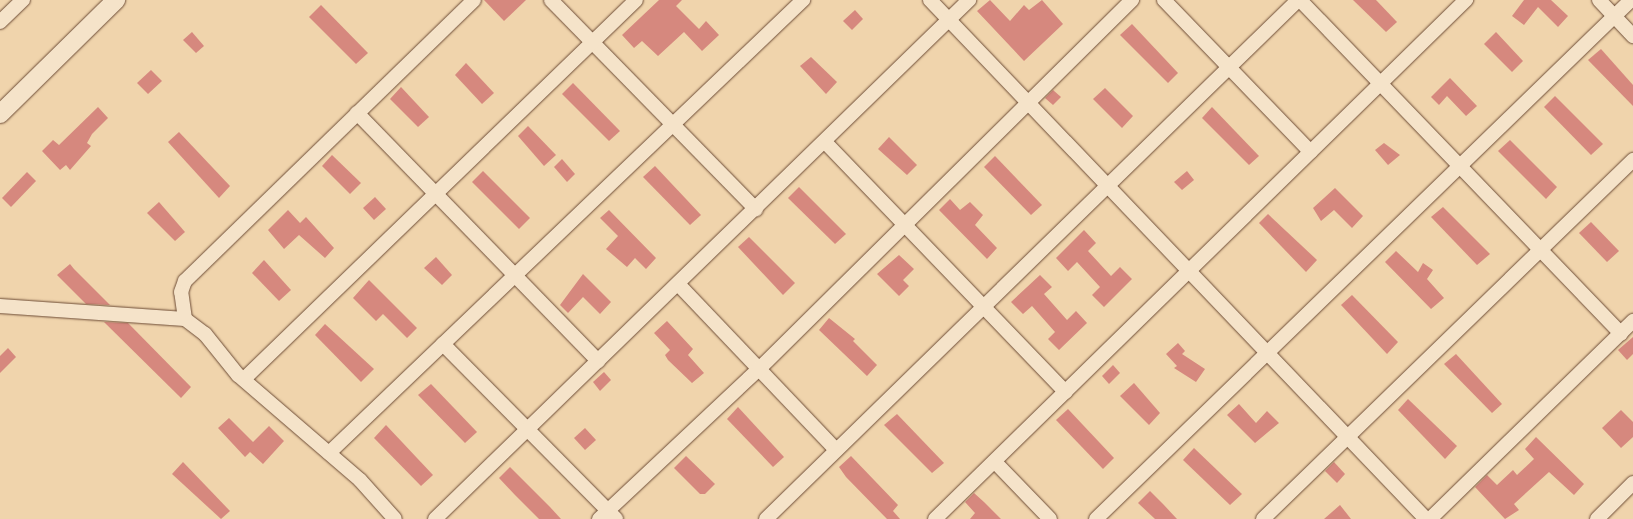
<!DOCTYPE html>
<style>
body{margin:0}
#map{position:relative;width:1633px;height:519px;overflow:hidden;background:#f0d4ac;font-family:Vollkorn,serif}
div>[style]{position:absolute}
.building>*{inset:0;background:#d6887e}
.roads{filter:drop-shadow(0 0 1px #6d4c36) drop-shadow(0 0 1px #6d4c36)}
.minor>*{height:14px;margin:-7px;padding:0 7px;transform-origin:7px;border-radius:7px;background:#f5e3c9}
.tertiary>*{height:18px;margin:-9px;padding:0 9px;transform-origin:9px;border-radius:9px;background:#f5e3c9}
span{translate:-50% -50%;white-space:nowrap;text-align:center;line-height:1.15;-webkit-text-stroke:3px #f5e3c9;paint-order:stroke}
</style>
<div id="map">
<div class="building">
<i style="clip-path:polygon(484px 0,526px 0,504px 21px)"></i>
<i style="clip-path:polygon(659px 0,682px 0,676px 6px,699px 29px,706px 21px,719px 35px,702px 51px,684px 32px,658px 56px,642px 41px,634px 48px,622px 35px)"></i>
<i style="clip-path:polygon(990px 0,1010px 21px,1024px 5px,1029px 10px,1042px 0,1063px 24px,1024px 61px,977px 11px)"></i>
<i style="clip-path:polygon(1353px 0,1376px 0,1397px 22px,1386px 32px)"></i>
<i style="clip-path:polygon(1524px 0,1551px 0,1568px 16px,1558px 27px,1538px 7px,1524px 25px,1512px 16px)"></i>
<i style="clip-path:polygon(321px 5px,368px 53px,356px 64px,309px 17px)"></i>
<i style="clip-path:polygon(855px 10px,863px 19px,852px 30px,843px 21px)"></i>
<i style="clip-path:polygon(1132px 24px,1178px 73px,1168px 83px,1120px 35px)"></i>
<i style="clip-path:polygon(192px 32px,204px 46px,196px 53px,183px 40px)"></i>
<i style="clip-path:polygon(1496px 32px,1523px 61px,1512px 72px,1484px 44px)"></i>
<i style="clip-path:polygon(1601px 49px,1633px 85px,1633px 106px,1588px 60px)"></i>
<i style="clip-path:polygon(811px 57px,837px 82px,826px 94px,800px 66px)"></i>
<i style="clip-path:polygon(466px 63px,494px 93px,482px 104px,455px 75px)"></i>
<i style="clip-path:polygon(151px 70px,162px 81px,148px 94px,137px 83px)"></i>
<i style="clip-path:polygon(1450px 78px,1477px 106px,1466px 116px,1447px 96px,1439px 105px,1431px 97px)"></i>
<i style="clip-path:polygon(573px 83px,620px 131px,609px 141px,562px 94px)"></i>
<i style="clip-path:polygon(401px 87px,429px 117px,418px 127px,390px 99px)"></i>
<i style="clip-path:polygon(1105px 88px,1133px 116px,1122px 128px,1093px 99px)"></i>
<i style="clip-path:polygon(1053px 90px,1061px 97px,1053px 105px,1045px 98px)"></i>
<i style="clip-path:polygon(1555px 96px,1603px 144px,1591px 155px,1544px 107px)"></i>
<i style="clip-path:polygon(98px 107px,108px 118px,92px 134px,87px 143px,91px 146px,70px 170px,66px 165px,60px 170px,42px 151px,53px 140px,59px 145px)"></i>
<i style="clip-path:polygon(1212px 107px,1259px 156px,1249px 165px,1202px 118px)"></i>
<i style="clip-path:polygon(528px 126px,556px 155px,544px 166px,518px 136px)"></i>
<i style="clip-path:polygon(179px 132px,230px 186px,219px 198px,168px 142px)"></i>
<i style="clip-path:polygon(889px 137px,917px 165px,907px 175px,878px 149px)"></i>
<i style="clip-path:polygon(1510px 140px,1557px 187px,1546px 199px,1498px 151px)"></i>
<i style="clip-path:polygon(1384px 143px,1400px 155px,1388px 165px,1375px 150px)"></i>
<i style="clip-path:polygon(332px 155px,361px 183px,350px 194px,322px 166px)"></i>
<i style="clip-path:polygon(995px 156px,1042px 205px,1031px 215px,984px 167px)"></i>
<i style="clip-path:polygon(562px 159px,575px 174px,567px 182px,554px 167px)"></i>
<i style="clip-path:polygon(655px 166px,701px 215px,690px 225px,643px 177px)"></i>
<i style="clip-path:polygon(483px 171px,530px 218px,519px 229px,472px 182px)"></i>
<i style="clip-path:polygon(1187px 171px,1194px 180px,1182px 190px,1174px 182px)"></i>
<i style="clip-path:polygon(27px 172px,36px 181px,11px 207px,2px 198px)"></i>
<i style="clip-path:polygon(799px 187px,846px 234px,835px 244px,788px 198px)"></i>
<i style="clip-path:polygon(1335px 188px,1363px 216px,1352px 228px,1334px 210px,1321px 221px,1313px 208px)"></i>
<i style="clip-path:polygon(375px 197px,386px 209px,374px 220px,363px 208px)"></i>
<i style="clip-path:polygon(950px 199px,960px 210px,970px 202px,983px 215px,975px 225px,997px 248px,987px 259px,939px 210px)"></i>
<i style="clip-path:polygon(159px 202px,185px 232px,175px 241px,147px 213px)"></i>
<i style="clip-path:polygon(1443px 207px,1490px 254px,1477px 265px,1431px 217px)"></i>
<i style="clip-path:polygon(288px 210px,300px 223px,306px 217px,334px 248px,325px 258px,299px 235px,284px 249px,268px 230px)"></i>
<i style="clip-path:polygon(609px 210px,656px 258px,646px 269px,635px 258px,627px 267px,606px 249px,618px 236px,600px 218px)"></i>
<i style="clip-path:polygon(1268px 214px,1317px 260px,1306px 272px,1259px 223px)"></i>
<i style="clip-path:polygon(1591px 222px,1619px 251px,1607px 262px,1579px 233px)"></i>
<i style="clip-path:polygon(1084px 230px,1096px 243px,1088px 251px,1111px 276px,1120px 267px,1132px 279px,1104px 307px,1092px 295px,1100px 287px,1077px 262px,1068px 271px,1056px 258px)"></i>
<i style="clip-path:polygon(749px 237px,795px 283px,783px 295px,738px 247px)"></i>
<i style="clip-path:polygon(1396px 251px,1418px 272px,1423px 263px,1433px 270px,1427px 279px,1444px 298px,1431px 309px,1385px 262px)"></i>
<i style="clip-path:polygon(899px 255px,914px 269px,903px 280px,909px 286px,899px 296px,877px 274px)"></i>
<i style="clip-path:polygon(436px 257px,452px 275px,442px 285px,424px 268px)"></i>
<i style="clip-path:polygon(264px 260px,291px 290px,279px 301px,252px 273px)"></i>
<i style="clip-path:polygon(70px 264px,74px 269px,110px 305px,86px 304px,57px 275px)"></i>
<i style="clip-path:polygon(583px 274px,611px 302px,600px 314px,583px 297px,568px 313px,560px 305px)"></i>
<i style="clip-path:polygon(1040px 275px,1052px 287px,1044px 294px,1067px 320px,1076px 311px,1087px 323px,1059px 350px,1048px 339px,1055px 332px,1032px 306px,1023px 314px,1011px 302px)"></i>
<i style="clip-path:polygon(369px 280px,417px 328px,407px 338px,383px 314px,376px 321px,353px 298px)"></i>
<i style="clip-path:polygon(1352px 295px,1398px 342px,1387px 354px,1341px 305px)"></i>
<i style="clip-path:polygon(829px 318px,855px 339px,853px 341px,877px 365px,867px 376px,819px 330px)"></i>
<i style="clip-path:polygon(667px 321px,693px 349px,688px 355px,704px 373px,692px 383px,668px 360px,665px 355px,670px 350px,654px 333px)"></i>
<i style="clip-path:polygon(104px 322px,128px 323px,191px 387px,181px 398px)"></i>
<i style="clip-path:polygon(325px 324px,374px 369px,361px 382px,315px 335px)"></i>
<i style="clip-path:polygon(1633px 337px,1633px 354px,1627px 360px,1618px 350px)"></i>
<i style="clip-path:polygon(1178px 343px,1185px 351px,1182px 354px,1205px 369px,1196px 382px,1174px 368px,1177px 366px,1166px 354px)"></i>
<i style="clip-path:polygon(8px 348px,16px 357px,0 373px,0 356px)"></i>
<i style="clip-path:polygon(1456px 354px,1502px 404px,1492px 413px,1444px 364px)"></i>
<i style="clip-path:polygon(1113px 365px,1120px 373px,1109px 384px,1102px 376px)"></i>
<i style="clip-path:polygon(604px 372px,611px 380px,600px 391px,593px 382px)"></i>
<i style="clip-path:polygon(1134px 383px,1160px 413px,1149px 425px,1120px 396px)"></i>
<i style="clip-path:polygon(431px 384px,477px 432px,465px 443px,418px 395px)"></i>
<i style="clip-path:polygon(1408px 399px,1457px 446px,1445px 459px,1398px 410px)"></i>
<i style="clip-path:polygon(1239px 404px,1256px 423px,1267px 411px,1279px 423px,1255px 443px,1227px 415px)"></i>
<i style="clip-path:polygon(738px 407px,784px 457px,773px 467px,727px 419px)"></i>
<i style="clip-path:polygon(1068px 409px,1114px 458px,1103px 469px,1056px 420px)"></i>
<i style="clip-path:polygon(1621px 410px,1633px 422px,1633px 437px,1621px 448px,1602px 428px)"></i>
<i style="clip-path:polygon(897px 414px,944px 463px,932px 473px,884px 425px)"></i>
<i style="clip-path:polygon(229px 418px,253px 442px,269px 426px,284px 441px,263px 464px,250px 452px,245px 457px,218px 428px)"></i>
<i style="clip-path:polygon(386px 425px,433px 475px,421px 486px,374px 438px)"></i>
<i style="clip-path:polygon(585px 428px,596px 440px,585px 450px,574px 438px)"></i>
<i style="clip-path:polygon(1536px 437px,1584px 484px,1574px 495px,1549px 472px,1514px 504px,1519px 510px,1505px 519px,1475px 487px,1487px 475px,1497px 485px,1513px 470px,1517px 475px,1534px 459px,1525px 449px)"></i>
<i style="clip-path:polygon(1194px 448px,1242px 494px,1230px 505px,1183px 460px)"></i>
<i style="clip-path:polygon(686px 456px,715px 484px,705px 494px,700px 494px,674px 468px)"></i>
<i style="clip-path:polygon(851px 456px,898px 505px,893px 511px,900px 519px,887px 519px,846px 477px,839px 467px)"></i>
<i style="clip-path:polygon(183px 462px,230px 511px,221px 519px,172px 474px)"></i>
<i style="clip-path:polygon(1334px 462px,1345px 474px,1337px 483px,1325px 471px)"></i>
<i style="clip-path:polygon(510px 467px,550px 507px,561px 519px,539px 519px,515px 495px,499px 478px)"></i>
<i style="clip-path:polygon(1150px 491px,1163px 504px,1177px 519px,1155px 519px,1138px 503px)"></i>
<i style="clip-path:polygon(974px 493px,984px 502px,1001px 519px,970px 519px,975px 513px,965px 502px)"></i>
<i style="clip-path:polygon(1340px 505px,1351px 519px,1324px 519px)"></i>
</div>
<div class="roads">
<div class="minor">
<i style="left:551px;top:0;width:293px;rotate:45.6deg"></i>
<i style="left:930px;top:0;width:718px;rotate:46.3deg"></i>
<i style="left:1164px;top:0;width:211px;rotate:46deg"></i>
<i style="left:1300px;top:0;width:463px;rotate:46.1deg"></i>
<i style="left:1599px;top:0;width:50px;rotate:46.6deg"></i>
<i style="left:0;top:22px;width:32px;rotate:-44deg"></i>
<i style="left:357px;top:113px;width:346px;rotate:45.8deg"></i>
<i style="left:825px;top:142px;width:347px;rotate:46.1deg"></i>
<i style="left:678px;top:284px;width:229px;rotate:46.4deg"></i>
<i style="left:0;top:306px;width:185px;rotate:4deg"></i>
<i style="left:185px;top:319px;width:25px;rotate:37deg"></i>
<i style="left:205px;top:334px;width:53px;rotate:51.2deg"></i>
<i style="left:238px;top:375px;width:161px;rotate:40.7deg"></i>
<i style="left:360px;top:480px;width:52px;rotate:48.1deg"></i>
<i style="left:185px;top:319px;width:27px;rotate:-98deg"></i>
<i style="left:181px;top:292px;width:12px;rotate:-70deg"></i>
<i style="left:185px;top:281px;width:403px;rotate:-44.2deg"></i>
<i style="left:443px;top:344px;width:246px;rotate:45.3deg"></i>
<i style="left:244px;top:379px;width:545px;rotate:-44.03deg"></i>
<i style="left:329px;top:453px;width:656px;rotate:-43.7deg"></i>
<i style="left:995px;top:462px;width:79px;rotate:46deg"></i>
<i style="left:435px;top:519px;width:745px;rotate:-44.18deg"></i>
<i style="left:599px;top:519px;width:219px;rotate:-43.2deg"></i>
<i style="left:759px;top:369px;width:525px;rotate:-44.69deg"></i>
<i style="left:766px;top:519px;width:743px;rotate:-44.29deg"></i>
<i style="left:935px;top:519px;width:743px;rotate:-44.35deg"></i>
<i style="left:1096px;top:519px;width:745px;rotate:-44.13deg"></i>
<i style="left:1263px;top:519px;width:516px;rotate:-44.14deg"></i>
<i style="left:1430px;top:519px;width:284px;rotate:-44.3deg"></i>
<i style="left:1597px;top:519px;width:51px;rotate:-45deg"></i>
</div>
<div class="tertiary">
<i style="left:0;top:114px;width:163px;rotate:-44.5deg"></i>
</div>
</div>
</div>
